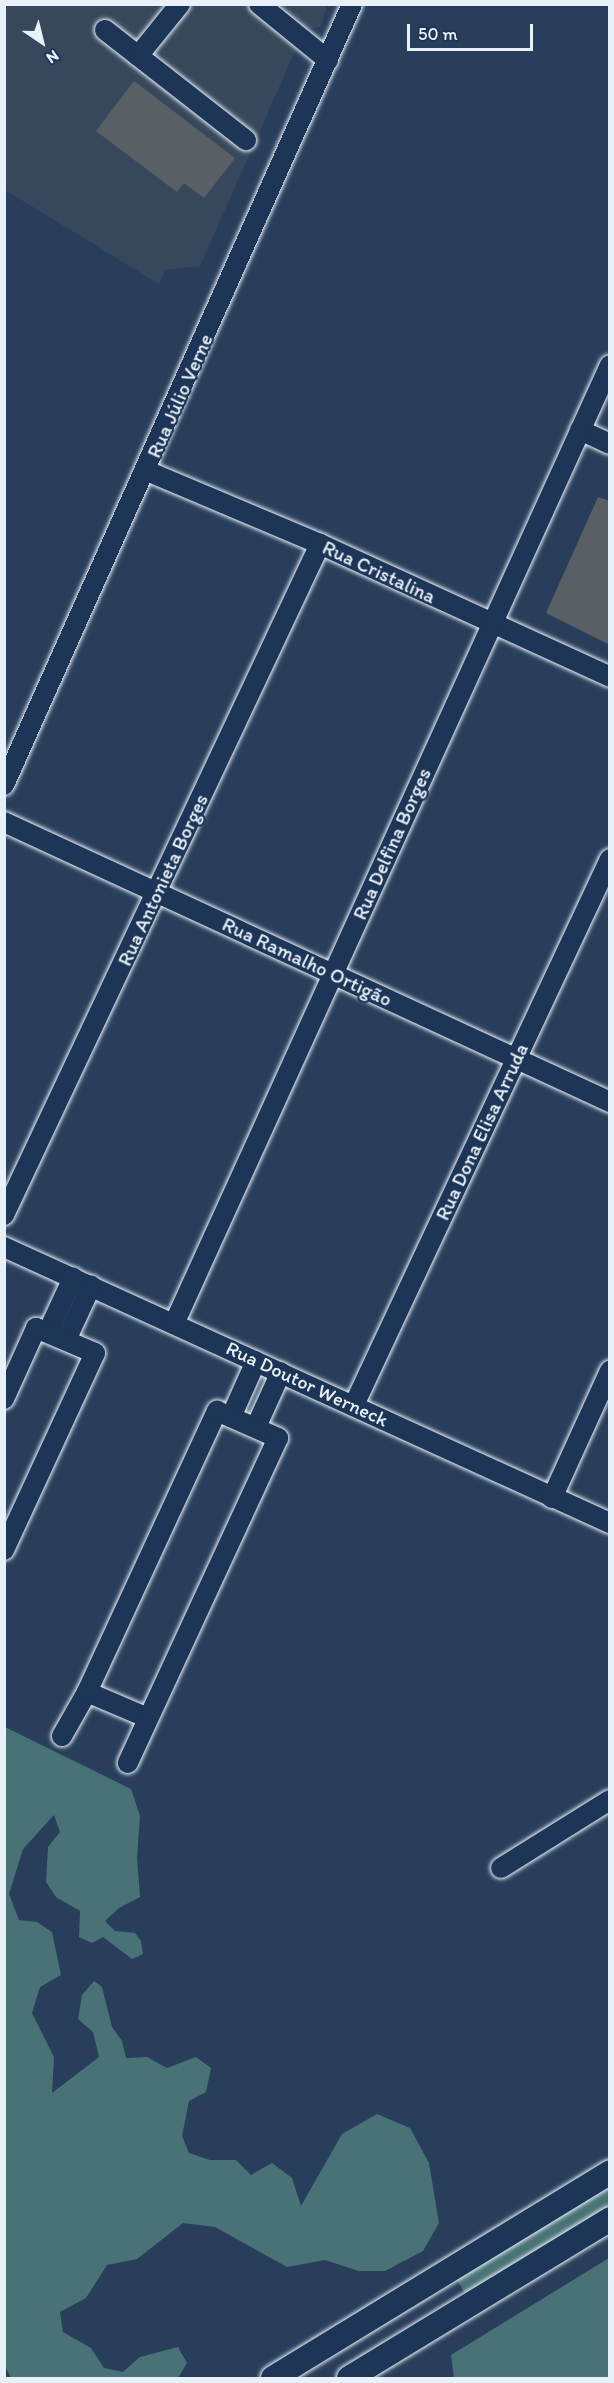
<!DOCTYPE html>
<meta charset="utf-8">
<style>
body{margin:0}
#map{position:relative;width:614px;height:2383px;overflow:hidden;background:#293e5a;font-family:Itim,sans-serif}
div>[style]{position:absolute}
.built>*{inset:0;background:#37485d}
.green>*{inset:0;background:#497276}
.building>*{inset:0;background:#596065}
.roads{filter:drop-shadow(0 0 2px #e8f1f8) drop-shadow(0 0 2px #e8f1f8)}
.minor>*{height:20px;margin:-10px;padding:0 10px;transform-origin:10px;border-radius:10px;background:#1d3557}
.major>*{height:24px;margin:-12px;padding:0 12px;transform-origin:12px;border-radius:12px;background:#1d3557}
span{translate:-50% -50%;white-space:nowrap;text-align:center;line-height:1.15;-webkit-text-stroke:4.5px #1d3557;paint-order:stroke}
.street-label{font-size:20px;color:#e8f1f8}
.frame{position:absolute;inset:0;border:6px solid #e8f1f8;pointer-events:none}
.north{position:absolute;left:12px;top:12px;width:60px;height:60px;-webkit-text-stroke:4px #1d3557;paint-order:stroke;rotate:145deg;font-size:16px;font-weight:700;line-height:24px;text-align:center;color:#e8f1f8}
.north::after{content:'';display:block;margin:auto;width:21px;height:27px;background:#e8f1f8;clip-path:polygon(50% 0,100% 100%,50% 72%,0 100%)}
.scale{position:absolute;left:407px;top:24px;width:126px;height:27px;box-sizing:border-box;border:3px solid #e8f1f8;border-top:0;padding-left:8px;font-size:18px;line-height:21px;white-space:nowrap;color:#e8f1f8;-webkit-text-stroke:4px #1d3557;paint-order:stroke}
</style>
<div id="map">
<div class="built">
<i style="clip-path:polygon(4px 5px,327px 5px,321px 27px,279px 33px,296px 49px,200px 266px,165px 270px,159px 284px,5px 190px)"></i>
</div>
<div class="green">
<i style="clip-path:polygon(5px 1727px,131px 1789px,140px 1816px,137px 1858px,140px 1897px,119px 1908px,105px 1921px,115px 1931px,135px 1933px,141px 1941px,143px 1954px,132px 1959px,103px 1937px,92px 1943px,79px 1937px,80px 1911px,56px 1897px,46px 1882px,48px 1847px,60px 1832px,54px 1815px,23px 1849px,9px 1894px,19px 1920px,37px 1922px,52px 1932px,61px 1975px,40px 1987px,32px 2013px,54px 2057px,52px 2093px,99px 2057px,93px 2032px,78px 2019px,82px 1995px,94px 1981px,102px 1987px,112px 2027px,122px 2041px,126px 2058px,147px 2057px,167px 2068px,196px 2057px,211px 2068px,206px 2092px,189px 2101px,182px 2136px,189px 2153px,210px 2160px,236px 2160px,251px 2175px,272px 2163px,292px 2178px,301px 2206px,342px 2134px,377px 2114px,410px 2128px,429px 2163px,439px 2223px,423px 2251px,385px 2271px,359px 2271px,325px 2260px,287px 2267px,215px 2227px,183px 2223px,137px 2259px,107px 2265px,86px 2298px,60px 2312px,63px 2332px,91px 2348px,104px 2368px,123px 2372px,140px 2357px,178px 2347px,187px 2363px,178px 2378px,11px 2378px,5px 2366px)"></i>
<i style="clip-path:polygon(609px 2173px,609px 2218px,471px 2303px,451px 2270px)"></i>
<i style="clip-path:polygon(609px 2258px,609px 2378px,454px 2378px,451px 2355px)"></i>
</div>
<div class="building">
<i style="clip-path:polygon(134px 81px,235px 158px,204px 198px,184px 183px,177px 192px,96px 131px)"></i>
<i style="clip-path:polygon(598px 497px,610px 501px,610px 645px,546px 613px)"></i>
</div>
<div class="roads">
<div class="minor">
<i style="left:259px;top:4px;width:89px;rotate:39.1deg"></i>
<i style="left:105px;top:30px;width:179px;rotate:38deg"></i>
<i style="left:138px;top:56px;width:67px;rotate:-51.1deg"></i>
<i style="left:580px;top:430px;width:33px;rotate:25deg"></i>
<i style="left:147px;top:471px;width:188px;rotate:22.9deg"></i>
<i style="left:320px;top:544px;width:319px;rotate:24.6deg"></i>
<i style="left:4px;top:785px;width:855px;rotate:-65.98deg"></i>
<i style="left:4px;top:822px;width:668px;rotate:24.8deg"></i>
<i style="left:4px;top:1215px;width:742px;rotate:-64.78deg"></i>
<i style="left:4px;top:1247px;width:666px;rotate:24.49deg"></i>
<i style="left:174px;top:1324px;width:1053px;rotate:-65.55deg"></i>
<i style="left:48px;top:1332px;width:60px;rotate:-65.2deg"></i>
<i style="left:66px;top:1340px;width:60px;rotate:-65.2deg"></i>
<i style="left:4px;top:1399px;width:78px;rotate:-65.7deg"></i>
<i style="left:36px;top:1328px;width:64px;rotate:23deg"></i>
<i style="left:95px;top:1353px;width:217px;rotate:114.8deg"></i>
<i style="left:354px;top:1405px;width:603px;rotate:-64.88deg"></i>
<i style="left:231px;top:1417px;width:61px;rotate:-65.9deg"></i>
<i style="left:256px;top:1427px;width:60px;rotate:-65.6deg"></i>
<i style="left:552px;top:1498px;width:140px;rotate:-65.5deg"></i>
<i style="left:87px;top:1692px;width:66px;rotate:23.1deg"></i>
<i style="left:62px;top:1736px;width:51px;rotate:-60.4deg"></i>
<i style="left:87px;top:1692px;width:310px;rotate:-65.2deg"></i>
<i style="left:217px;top:1411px;width:67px;rotate:23.9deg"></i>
<i style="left:278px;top:1438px;width:358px;rotate:114.8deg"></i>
<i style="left:501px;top:1868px;width:128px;rotate:-32deg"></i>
</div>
<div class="major">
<i style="left:273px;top:2378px;width:395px;rotate:-31.4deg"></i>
<i style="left:349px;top:2378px;width:306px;rotate:-31.3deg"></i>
</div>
</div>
<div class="street-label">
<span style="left:180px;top:396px;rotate:-66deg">Rua Júlio Verne</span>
<span style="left:379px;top:572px;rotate:25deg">Rua Cristalina</span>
<span style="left:392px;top:844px;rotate:-66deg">Rua Delfina Borges</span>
<span style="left:163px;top:880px;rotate:-65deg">Rua Antonieta Borges</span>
<span style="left:307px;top:962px;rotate:25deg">Rua Ramalho Ortigão</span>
<span style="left:482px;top:1132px;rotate:-65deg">Rua Dona Elisa Arruda</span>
<span style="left:307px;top:1384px;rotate:25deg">Rua Doutor Werneck</span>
</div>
<div class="frame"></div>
<div class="north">N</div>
<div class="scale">50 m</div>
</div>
